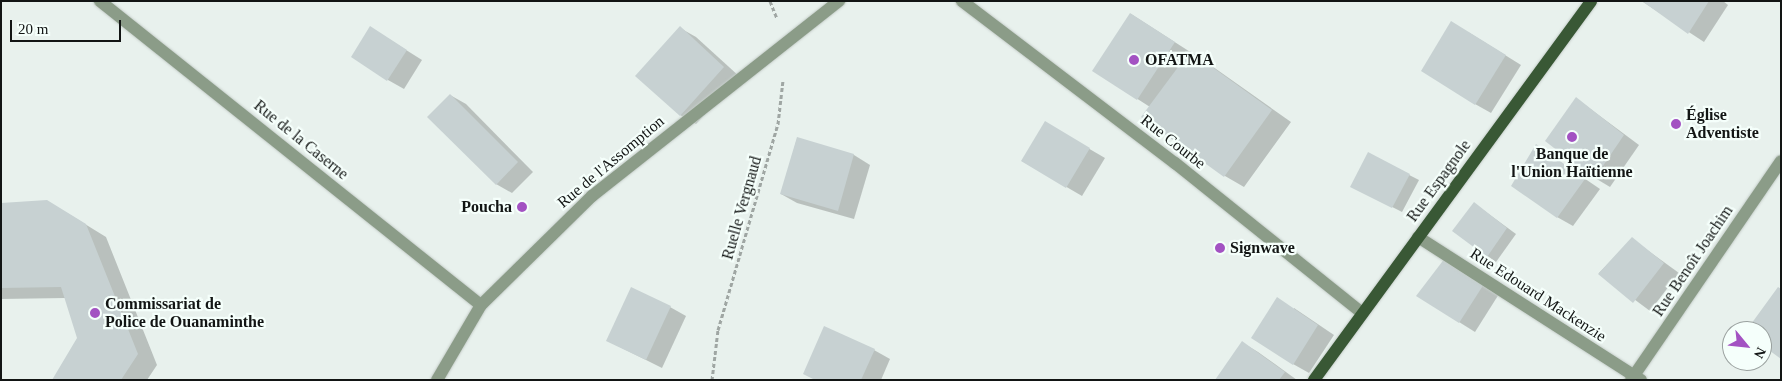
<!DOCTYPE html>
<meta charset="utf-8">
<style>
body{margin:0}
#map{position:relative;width:1782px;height:381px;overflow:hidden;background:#e8f1ed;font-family:Georgia,serif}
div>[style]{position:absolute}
.shadow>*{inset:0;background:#0003}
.building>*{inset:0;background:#c7d1d2}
.path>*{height:3px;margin-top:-1.5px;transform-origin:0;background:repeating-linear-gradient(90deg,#9fa6a3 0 4px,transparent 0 6.5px)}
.roads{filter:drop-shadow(0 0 1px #c6ceca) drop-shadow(0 0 1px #c6ceca)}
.minor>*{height:12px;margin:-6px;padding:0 6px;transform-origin:6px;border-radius:6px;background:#8b9c88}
.major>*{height:12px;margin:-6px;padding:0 6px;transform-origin:6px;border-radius:6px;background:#395835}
.dots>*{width:14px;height:14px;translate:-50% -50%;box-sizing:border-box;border:2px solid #f5fffb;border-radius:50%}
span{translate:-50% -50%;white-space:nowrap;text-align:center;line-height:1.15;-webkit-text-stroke:4.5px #f5fffb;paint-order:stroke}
.poi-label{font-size:16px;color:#121514;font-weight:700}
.left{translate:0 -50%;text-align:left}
.right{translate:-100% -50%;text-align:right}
.street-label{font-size:16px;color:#121514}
.frame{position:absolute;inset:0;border:2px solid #121514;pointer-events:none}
.north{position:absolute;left:1722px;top:321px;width:50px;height:50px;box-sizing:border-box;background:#f5fffb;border:1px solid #9aa19f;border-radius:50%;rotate:118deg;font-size:14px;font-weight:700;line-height:20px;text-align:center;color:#121514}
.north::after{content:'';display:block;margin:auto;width:18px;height:22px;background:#a352c2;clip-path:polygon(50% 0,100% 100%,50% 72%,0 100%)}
.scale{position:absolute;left:10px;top:20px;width:111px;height:22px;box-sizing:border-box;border:2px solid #121514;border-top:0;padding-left:6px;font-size:15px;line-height:18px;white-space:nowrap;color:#121514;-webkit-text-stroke:4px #f5fffb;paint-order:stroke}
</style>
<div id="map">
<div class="shadow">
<i style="clip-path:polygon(1723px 1px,1728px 5px,1704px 42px,1643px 2px)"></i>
<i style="clip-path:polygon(1131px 14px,1209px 64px,1291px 122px,1244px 187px,1225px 176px,1150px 107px,1094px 71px)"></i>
<i style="clip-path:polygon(371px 28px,422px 60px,404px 89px,388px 80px)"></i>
<i style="clip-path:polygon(680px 28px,696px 37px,740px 77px,696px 124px,680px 115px)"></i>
<i style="clip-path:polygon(1468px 32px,1521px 65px,1491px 113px,1475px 104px)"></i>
<i style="clip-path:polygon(450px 95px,466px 104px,533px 172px,512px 193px,496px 184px)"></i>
<i style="clip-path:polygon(1577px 99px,1639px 145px,1610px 187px,1595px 178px)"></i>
<i style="clip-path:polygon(1045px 123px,1105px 158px,1082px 196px,1022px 161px)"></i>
<i style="clip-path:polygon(797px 139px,854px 155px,870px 165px,854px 219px,797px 203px,781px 194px)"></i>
<i style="clip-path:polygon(1537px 146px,1600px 189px,1573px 226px,1557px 217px)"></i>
<i style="clip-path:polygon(1368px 154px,1419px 180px,1402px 212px,1361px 191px)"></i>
<i style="clip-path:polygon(1px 204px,67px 213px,106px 237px,157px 365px,147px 380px,54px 380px,78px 338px,66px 298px,1px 299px)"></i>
<i style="clip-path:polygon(1475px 204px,1516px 234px,1496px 262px,1453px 231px)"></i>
<i style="clip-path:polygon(1632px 239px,1679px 273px,1650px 311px,1599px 273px)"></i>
<i style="clip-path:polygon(1461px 269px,1499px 294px,1475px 332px,1459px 322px)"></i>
<i style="clip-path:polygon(670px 307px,686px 316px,662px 368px,608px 341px)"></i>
<i style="clip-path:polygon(1294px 308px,1334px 335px,1309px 373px,1293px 364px)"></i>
<i style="clip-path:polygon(1243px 343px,1258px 352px,1297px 380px,1217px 380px)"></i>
<i style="clip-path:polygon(874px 350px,890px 359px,881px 380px,815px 380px)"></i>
</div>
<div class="building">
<i style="clip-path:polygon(1642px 1px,1709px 1px,1688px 34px)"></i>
<i style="clip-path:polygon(1130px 13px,1175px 42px,1137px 100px,1092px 71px)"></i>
<i style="clip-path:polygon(1451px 21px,1506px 55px,1475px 105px,1421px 71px)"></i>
<i style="clip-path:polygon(370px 26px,407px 50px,387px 81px,351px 57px)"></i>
<i style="clip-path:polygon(680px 26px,724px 67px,680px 116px,635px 76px)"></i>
<i style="clip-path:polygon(1190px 51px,1272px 110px,1224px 177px,1141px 117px)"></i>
<i style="clip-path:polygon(450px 94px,518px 162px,496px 185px,427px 117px)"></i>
<i style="clip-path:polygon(1576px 97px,1624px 135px,1594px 179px,1545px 141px)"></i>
<i style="clip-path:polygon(1045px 121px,1090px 148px,1066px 188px,1021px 161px)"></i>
<i style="clip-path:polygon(797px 137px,854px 154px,838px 211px,780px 194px)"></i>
<i style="clip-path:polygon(1536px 144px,1585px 179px,1557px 218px,1511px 186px)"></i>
<i style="clip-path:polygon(1368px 152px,1410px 174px,1392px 208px,1350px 187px)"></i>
<i style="clip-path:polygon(47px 200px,86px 224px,138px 354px,121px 380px,52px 380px,77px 338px,61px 287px,1px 288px,1px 203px)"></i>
<i style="clip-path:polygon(1474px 202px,1507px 228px,1487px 257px,1452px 231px)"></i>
<i style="clip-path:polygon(1632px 237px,1664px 263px,1633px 303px,1598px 274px)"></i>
<i style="clip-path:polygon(1445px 258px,1484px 284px,1459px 323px,1416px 296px)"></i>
<i style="clip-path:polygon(631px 287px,671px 306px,646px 360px,606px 341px)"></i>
<i style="clip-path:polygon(1778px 287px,1781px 289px,1781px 359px,1762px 345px,1762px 331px,1746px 331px)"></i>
<i style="clip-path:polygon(1277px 297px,1318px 325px,1293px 365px,1251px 338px)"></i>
<i style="clip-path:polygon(824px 326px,875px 349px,861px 380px,815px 380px,803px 374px)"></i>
<i style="clip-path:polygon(1242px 341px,1285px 372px,1279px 380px,1215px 380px)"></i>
</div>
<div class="path">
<i style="left:770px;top:1px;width:18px;rotate:68deg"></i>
<i style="left:712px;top:380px;width:50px;rotate:-83.2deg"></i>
<i style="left:718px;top:330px;width:215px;rotate:-73.8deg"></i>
<i style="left:778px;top:124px;width:44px;rotate:-83.5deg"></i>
</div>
<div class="roads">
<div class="minor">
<i style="left:100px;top:1px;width:487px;rotate:38.6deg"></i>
<i style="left:962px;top:1px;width:268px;rotate:37.3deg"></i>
<i style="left:1175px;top:163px;width:240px;rotate:38.7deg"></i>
<i style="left:1418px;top:237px;width:265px;rotate:32.7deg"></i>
<i style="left:437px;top:380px;width:87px;rotate:-59.6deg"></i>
<i style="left:481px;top:305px;width:156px;rotate:-44.5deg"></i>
<i style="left:592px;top:196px;width:315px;rotate:-38.3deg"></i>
<i style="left:1631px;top:380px;width:265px;rotate:-55.6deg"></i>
</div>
<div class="major">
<i style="left:1314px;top:380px;width:469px;rotate:-53.8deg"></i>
</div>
</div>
<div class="dots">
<i style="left:1134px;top:60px;background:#a352c2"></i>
<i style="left:1676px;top:124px;background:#a352c2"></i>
<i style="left:1572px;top:137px;background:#a352c2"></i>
<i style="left:522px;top:207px;background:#a352c2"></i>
<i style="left:1220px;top:248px;background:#a352c2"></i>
<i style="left:95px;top:313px;background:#a352c2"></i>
</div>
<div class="poi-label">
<span class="left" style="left:1145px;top:60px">OFATMA</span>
<span class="left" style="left:1686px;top:124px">Église<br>Adventiste</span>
<span style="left:1572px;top:163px">Banque de<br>l'Union Haïtienne</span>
<span class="right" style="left:512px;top:207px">Poucha</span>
<span class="left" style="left:1230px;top:248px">Signwave</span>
<span class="left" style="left:105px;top:313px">Commissariat de<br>Police de Ouanaminthe</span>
</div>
<div class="street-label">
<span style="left:301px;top:140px;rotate:39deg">Rue de la Caserne</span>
<span style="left:1173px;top:142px;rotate:38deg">Rue Courbe</span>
<span style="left:611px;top:162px;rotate:-40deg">Rue de l'Assomption</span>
<span style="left:1439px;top:181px;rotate:-54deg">Rue Espagnole</span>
<span style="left:742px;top:208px;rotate:-74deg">Ruelle Vergnaud</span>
<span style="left:1693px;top:261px;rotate:-56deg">Rue Benoît Joachim</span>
<span style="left:1538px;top:295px;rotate:33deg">Rue Edouard Mackenzie</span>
</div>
<div class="frame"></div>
<div class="north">N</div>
<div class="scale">20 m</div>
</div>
